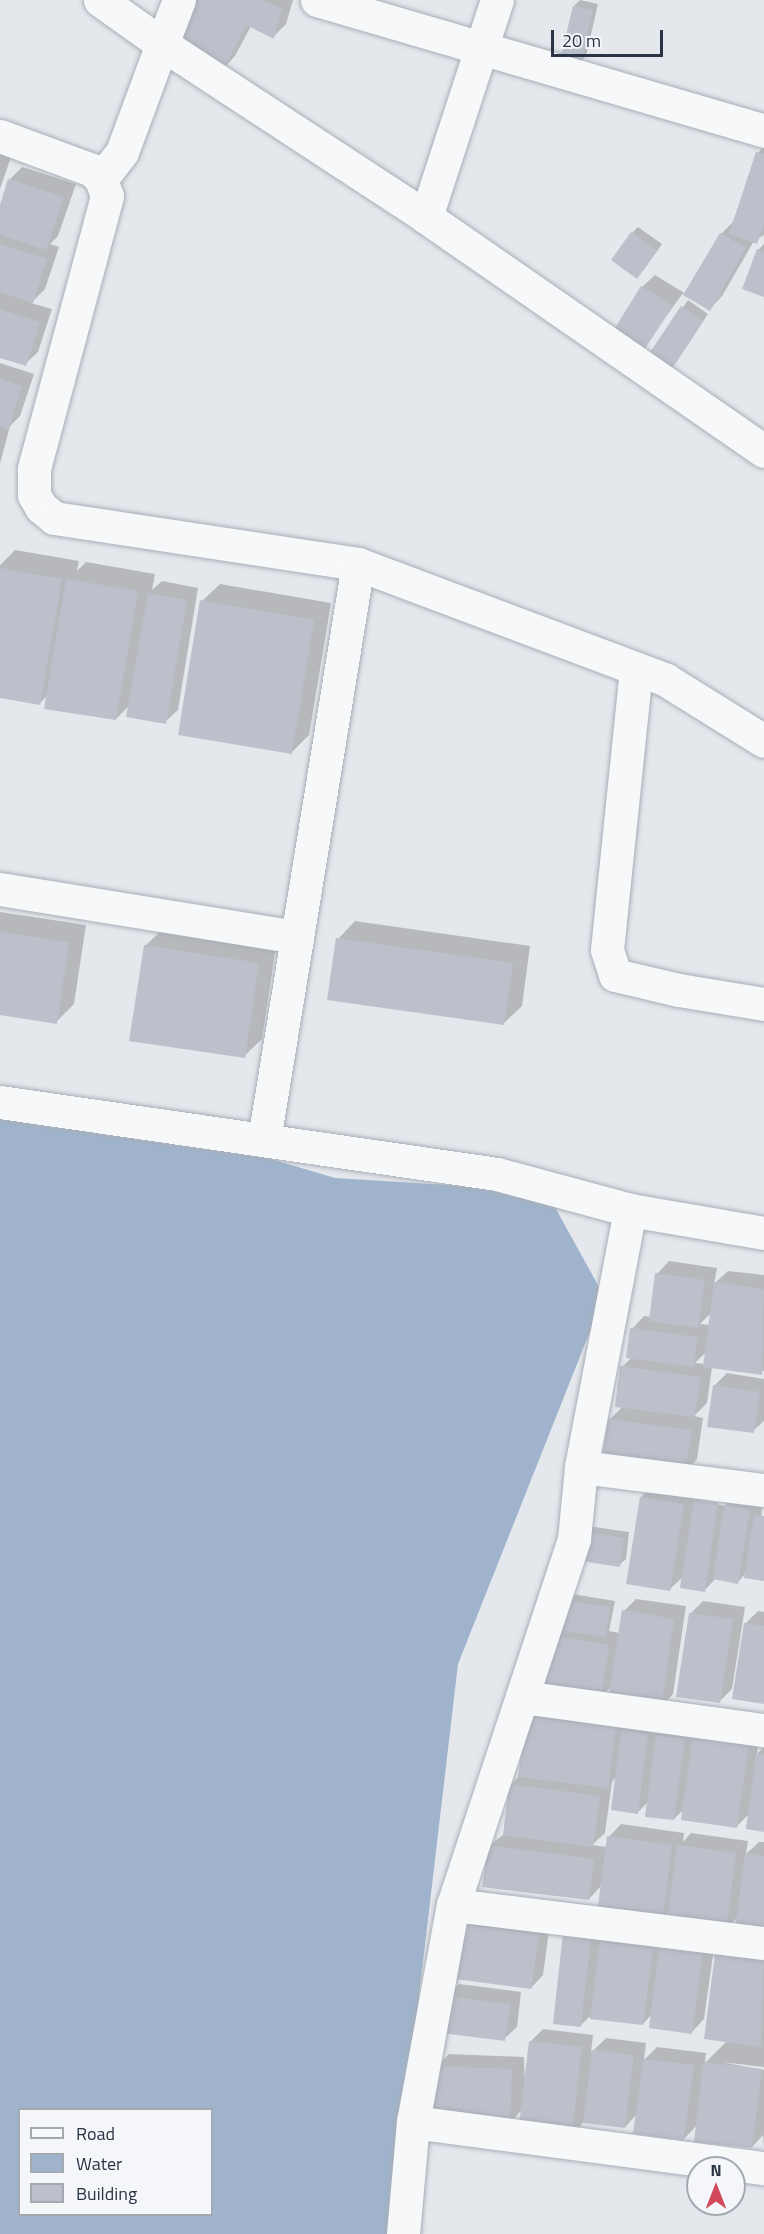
<!DOCTYPE html>
<style>
body{margin:0}
#map{position:relative;width:764px;height:2234px;overflow:hidden;background:#e4e7ec;font-family:"Titillium Web",sans-serif}
div>[style]{position:absolute}
.water>*{inset:0;background:#9fb4cc}
.shadow>*{inset:0;background:#0003}
.building>*{inset:0;background:#bbc0ca}
.roads{filter:drop-shadow(0 0 2px #a9aeb7) drop-shadow(0 0 2px #a9aeb7)}
.street>*{height:33px;margin:-16.5px;padding:0 16.5px;transform-origin:16.5px;border-radius:16.5px;background:#f7f8fa}
span{translate:-50% -50%;white-space:nowrap;text-align:center;line-height:1.15;-webkit-text-stroke:4.5px #f4f6f9;paint-order:stroke}
.legend{position:absolute;left:18px;top:2108px;width:195px;height:108px;box-sizing:border-box;background:#f4f6f9;border:2px solid #a4a8b1;margin:0;padding:8px 10px;list-style:none;font-size:18px;color:#2b3445}
.legend li{display:flex;align-items:center;gap:12px;height:30px}
.legend b{width:30px;border:2px solid #a4a8b1}
.north{position:absolute;left:686px;top:2156px;width:60px;height:60px;box-sizing:border-box;background:#f4f6f9;border:2px solid #a4a8b1;border-radius:50%;rotate:0deg;font-size:16px;font-weight:700;line-height:24px;text-align:center;color:#2b3445}
.north::after{content:'';display:block;margin:auto;width:21px;height:27px;background:#d1495b;clip-path:polygon(50% 0,100% 100%,50% 72%,0 100%)}
.scale{position:absolute;left:551px;top:30px;width:112px;height:27px;box-sizing:border-box;border:3px solid #2b3445;border-top:0;padding-left:8px;font-size:18px;line-height:21px;white-space:nowrap;color:#2b3445;-webkit-text-stroke:4px #f4f6f9;paint-order:stroke}
</style>
<div id="map">
<div class="water">
<i style="clip-path:polygon(evenodd,0 1092px,84px 1104px,335px 1178px,546px 1191px,604px 1296px,458px 1664px,391px 2234px,0 2234px,0 1092px,20px 2110px,212px 2110px,212px 2214px,20px 2214px,20px 2110px)"></i>
</div>
<div class="shadow">
<i style="clip-path:polygon(192px 0,293px 0,286px 24px,273px 37px,251px 26px,235px 56px,223px 69px)"></i>
<i style="clip-path:polygon(580px 0,598px 4px,586px 56px,579px 63px,574px 6px)"></i>
<i style="clip-path:polygon(764px 146px,764px 235px,754px 241px,722px 296px,710px 309px,683px 293px,643px 348px,642px 287px,655px 275px,686px 294px,721px 234px,733px 222px,758px 153px)"></i>
<i style="clip-path:polygon(0 153px,11px 157px,0 189px)"></i>
<i style="clip-path:polygon(22px 167px,76px 184px,58px 236px,50px 244px,59px 247px,45px 289px,31px 303px,52px 309px,38px 352px,25px 364px,0 356px,0 209px,10px 179px)"></i>
<i style="clip-path:polygon(638px 227px,662px 244px,643px 271px,632px 233px)"></i>
<i style="clip-path:polygon(764px 244px,764px 295px,758px 250px)"></i>
<i style="clip-path:polygon(688px 300px,708px 314px,677px 361px,651px 353px)"></i>
<i style="clip-path:polygon(0 363px,34px 374px,20px 416px,10px 426px,0 464px)"></i>
<i style="clip-path:polygon(15px 550px,79px 561px,77px 571px,86px 562px,155px 574px,152px 590px,162px 581px,198px 588px,178px 710px,165px 722px,130px 705px,116px 719px,48px 695px,40px 703px,0 696px,0 565px)"></i>
<i style="clip-path:polygon(220px 584px,331px 603px,309px 735px,291px 753px,202px 601px)"></i>
<i style="clip-path:polygon(0 912px,86px 925px,74px 1004px,56px 1022px,0 1014px)"></i>
<i style="clip-path:polygon(355px 921px,530px 946px,522px 1006px,504px 1023px,338px 939px)"></i>
<i style="clip-path:polygon(163px 929px,276px 946px,262px 1039px,244px 1056px,145px 946px)"></i>
<i style="clip-path:polygon(evenodd,669px 1261px,717px 1268px,714px 1284px,728px 1271px,764px 1275px,764px 1371px,712px 1367px,707px 1403px,694px 1416px,703px 1418px,697px 1459px,685px 1472px,610px 1419px,623px 1406px,622px 1367px,632px 1357px,632px 1329px,644px 1316px,651px 1317px,657px 1274px,669px 1261px,712px 1312px,710px 1325px,700px 1324px,712px 1312px,669px 1261px,706px 1352px,705px 1364px,695px 1363px,706px 1352px)"></i>
<i style="clip-path:polygon(727px 1373px,764px 1379px,764px 1421px,753px 1431px,714px 1386px)"></i>
<i style="clip-path:polygon(evenodd,654px 1485px,696px 1491px,694px 1500px,707px 1487px,730px 1491px,728px 1503px,738px 1494px,761px 1497px,764px 1579px,746px 1573px,738px 1582px,716px 1578px,705px 1590px,684px 1576px,670px 1589px,641px 1497px,654px 1485px,703px 1499px,726px 1503px,726px 1506px,703px 1502px,703px 1499px)"></i>
<i style="clip-path:polygon(587px 1526px,629px 1532px,626px 1559px,619px 1565px,576px 1559px)"></i>
<i style="clip-path:polygon(572px 1594px,615px 1601px,609px 1631px,620px 1633px,624px 1611px,636px 1599px,686px 1606px,673px 1694px,661px 1707px,612px 1686px,600px 1698px,539px 1688px)"></i>
<i style="clip-path:polygon(703px 1601px,745px 1607px,732px 1689px,720px 1701px,690px 1614px)"></i>
<i style="clip-path:polygon(758px 1611px,764px 1612px,764px 1702px,745px 1624px)"></i>
<i style="clip-path:polygon(540px 1704px,660px 1722px,658px 1734px,670px 1723px,760px 1730px,757px 1754px,764px 1747px,764px 1830px,749px 1814px,737px 1826px,685px 1808px,674px 1819px,648px 1802px,637px 1813px,616px 1777px,612px 1782px,605px 1833px,592px 1845px,607px 1847px,609px 1837px,621px 1824px,684px 1833px,683px 1842px,691px 1833px,748px 1841px,746px 1854px,759px 1842px,764px 1842px,764px 1931px,738px 1917px,725px 1929px,670px 1911px,661px 1920px,602px 1885px,589px 1899px,489px 1846px,504px 1834px,511px 1785px,520px 1775px,528px 1717px)"></i>
<i style="clip-path:polygon(477px 1912px,550px 1923px,543px 1975px,531px 1988px,464px 1925px)"></i>
<i style="clip-path:polygon(603px 1924px,601px 1942px,614px 1930px,715px 1941px,704px 2019px,692px 2032px,652px 2014px,643px 2024px,589px 2017px,580px 2026px,564px 1934px)"></i>
<i style="clip-path:polygon(729px 1942px,764px 1947px,764px 2067px,721px 2062px,764px 2070px,764px 2147px,763px 2135px,752px 2147px,697px 2125px,684px 2139px,637px 2114px,625px 2127px,584px 2121px,571px 2138px,523px 2109px,509px 2123px,437px 2067px,449px 2054px,524px 2057px,525px 2089px,530px 2042px,543px 2029px,593px 2035px,591px 2053px,606px 2038px,646px 2043px,644px 2060px,657px 2047px,706px 2053px,705px 2063px,727px 2041px,716px 1955px)"></i>
<i style="clip-path:polygon(459px 1984px,521px 1992px,517px 2027px,504px 2039px,447px 1997px)"></i>
</div>
<div class="building">
<i style="clip-path:polygon(190px 0,261px 0,282px 8px,274px 39px,246px 25px,223px 71px,169px 43px)"></i>
<i style="clip-path:polygon(573px 6px,593px 10px,580px 64px,560px 60px)"></i>
<i style="clip-path:polygon(756px 152px,764px 154px,764px 223px,757px 244px,729px 234px)"></i>
<i style="clip-path:polygon(8px 179px,64px 197px,46px 250px,0 235px,0 205px)"></i>
<i style="clip-path:polygon(631px 232px,657px 251px,637px 279px,611px 260px)"></i>
<i style="clip-path:polygon(720px 233px,746px 248px,710px 311px,683px 295px)"></i>
<i style="clip-path:polygon(0 244px,47px 259px,33px 303px,0 292px)"></i>
<i style="clip-path:polygon(757px 249px,764px 252px,764px 297px,742px 289px)"></i>
<i style="clip-path:polygon(641px 286px,673px 306px,644px 350px,613px 331px)"></i>
<i style="clip-path:polygon(681px 306px,703px 321px,672px 369px,649px 354px)"></i>
<i style="clip-path:polygon(0 309px,40px 322px,26px 366px,0 358px)"></i>
<i style="clip-path:polygon(0 379px,22px 386px,8px 430px,0 427px)"></i>
<i style="clip-path:polygon(0 568px,62px 579px,40px 705px,0 698px)"></i>
<i style="clip-path:polygon(66px 579px,138px 591px,116px 720px,44px 709px)"></i>
<i style="clip-path:polygon(148px 593px,187px 600px,166px 724px,126px 717px)"></i>
<i style="clip-path:polygon(200px 600px,314px 620px,292px 754px,178px 735px)"></i>
<i style="clip-path:polygon(0 932px,69px 942px,57px 1024px,0 1015px)"></i>
<i style="clip-path:polygon(336px 938px,513px 963px,504px 1025px,327px 1000px)"></i>
<i style="clip-path:polygon(144px 945px,259px 963px,245px 1058px,129px 1041px)"></i>
<i style="clip-path:polygon(655px 1273px,705px 1280px,698px 1328px,649px 1321px)"></i>
<i style="clip-path:polygon(714px 1282px,764px 1289px,762px 1375px,703px 1367px)"></i>
<i style="clip-path:polygon(630px 1328px,697px 1337px,694px 1367px,626px 1358px)"></i>
<i style="clip-path:polygon(620px 1366px,701px 1377px,695px 1417px,615px 1407px)"></i>
<i style="clip-path:polygon(713px 1385px,760px 1392px,754px 1433px,707px 1427px)"></i>
<i style="clip-path:polygon(608px 1419px,692px 1430px,685px 1474px,602px 1462px)"></i>
<i style="clip-path:polygon(640px 1497px,684px 1504px,670px 1591px,626px 1584px)"></i>
<i style="clip-path:polygon(694px 1499px,718px 1503px,705px 1592px,680px 1588px)"></i>
<i style="clip-path:polygon(724px 1505px,750px 1509px,738px 1584px,713px 1579px)"></i>
<i style="clip-path:polygon(754px 1515px,764px 1516px,764px 1581px,744px 1578px)"></i>
<i style="clip-path:polygon(579px 1531px,624px 1538px,620px 1567px,575px 1560px)"></i>
<i style="clip-path:polygon(564px 1600px,610px 1607px,605px 1637px,560px 1630px)"></i>
<i style="clip-path:polygon(622px 1610px,674px 1619px,661px 1709px,608px 1700px)"></i>
<i style="clip-path:polygon(689px 1613px,733px 1619px,720px 1703px,676px 1697px)"></i>
<i style="clip-path:polygon(744px 1623px,764px 1626px,764px 1704px,732px 1699px)"></i>
<i style="clip-path:polygon(546px 1635px,609px 1645px,601px 1699px,538px 1689px)"></i>
<i style="clip-path:polygon(526px 1716px,616px 1728px,608px 1788px,518px 1777px)"></i>
<i style="clip-path:polygon(621px 1730px,648px 1734px,638px 1814px,611px 1810px)"></i>
<i style="clip-path:polygon(656px 1735px,685px 1739px,674px 1820px,645px 1817px)"></i>
<i style="clip-path:polygon(693px 1735px,749px 1742px,737px 1828px,681px 1820px)"></i>
<i style="clip-path:polygon(756px 1754px,764px 1755px,764px 1832px,746px 1829px)"></i>
<i style="clip-path:polygon(509px 1784px,600px 1796px,593px 1847px,503px 1835px)"></i>
<i style="clip-path:polygon(607px 1836px,672px 1845px,662px 1922px,597px 1913px)"></i>
<i style="clip-path:polygon(488px 1845px,594px 1859px,589px 1900px,482px 1887px)"></i>
<i style="clip-path:polygon(677px 1845px,736px 1853px,726px 1931px,667px 1924px)"></i>
<i style="clip-path:polygon(745px 1854px,764px 1856px,764px 1932px,735px 1929px)"></i>
<i style="clip-path:polygon(463px 1924px,539px 1935px,531px 1989px,455px 1979px)"></i>
<i style="clip-path:polygon(563px 1933px,591px 1936px,581px 2027px,553px 2024px)"></i>
<i style="clip-path:polygon(600px 1942px,653px 1948px,643px 2025px,590px 2019px)"></i>
<i style="clip-path:polygon(659px 1948px,703px 1953px,692px 2034px,649px 2028px)"></i>
<i style="clip-path:polygon(715px 1954px,764px 1960px,761px 2047px,704px 2039px)"></i>
<i style="clip-path:polygon(445px 1996px,510px 2004px,505px 2041px,441px 2033px)"></i>
<i style="clip-path:polygon(529px 2041px,582px 2047px,571px 2140px,518px 2134px)"></i>
<i style="clip-path:polygon(592px 2050px,634px 2055px,625px 2128px,583px 2123px)"></i>
<i style="clip-path:polygon(643px 2059px,694px 2065px,684px 2140px,633px 2134px)"></i>
<i style="clip-path:polygon(703px 2062px,762px 2069px,752px 2148px,694px 2142px)"></i>
<i style="clip-path:polygon(435px 2066px,512px 2069px,510px 2124px,433px 2121px)"></i>
</div>
<div class="roads">
<div class="street">
<i style="left:100px;top:0;width:76px;rotate:35.4deg"></i>
<i style="left:162px;top:44px;width:47px;rotate:-68.9deg"></i>
<i style="left:317px;top:0;width:466px;rotate:16.3deg"></i>
<i style="left:0;top:136px;width:98px;rotate:20.3deg"></i>
<i style="left:92px;top:170px;width:13px;rotate:45deg"></i>
<i style="left:101px;top:179px;width:18px;rotate:71deg"></i>
<i style="left:107px;top:196px;width:283px;rotate:105deg"></i>
<i style="left:34px;top:469px;width:26px;rotate:90deg"></i>
<i style="left:34px;top:495px;width:14px;rotate:60deg"></i>
<i style="left:41px;top:507px;width:17px;rotate:40deg"></i>
<i style="left:54px;top:518px;width:307px;rotate:8.6deg"></i>
<i style="left:358px;top:564px;width:584px;rotate:99.27deg"></i>
<i style="left:101px;top:179px;width:34px;rotate:-52deg"></i>
<i style="left:122px;top:152px;width:115px;rotate:-69.7deg"></i>
<i style="left:162px;top:44px;width:316px;rotate:33.2deg"></i>
<i style="left:426px;top:217px;width:411px;rotate:34.7deg"></i>
<i style="left:426px;top:217px;width:228px;rotate:-71.9deg"></i>
<i style="left:358px;top:564px;width:329px;rotate:20.6deg"></i>
<i style="left:666px;top:680px;width:115px;rotate:31.9deg"></i>
<i style="left:636px;top:669px;width:282px;rotate:95.9deg"></i>
<i style="left:607px;top:950px;width:26px;rotate:72deg"></i>
<i style="left:615px;top:975px;width:66px;rotate:13.2deg"></i>
<i style="left:679px;top:990px;width:86px;rotate:9.4deg"></i>
<i style="left:0;top:889px;width:301px;rotate:9.2deg"></i>
<i style="left:0;top:1102px;width:502px;rotate:8.24deg"></i>
<i style="left:497px;top:1174px;width:138px;rotate:15.1deg"></i>
<i style="left:630px;top:1210px;width:136px;rotate:9.7deg"></i>
<i style="left:581px;top:1467px;width:184px;rotate:7.2deg"></i>
<i style="left:522px;top:1697px;width:244px;rotate:7.8deg"></i>
<i style="left:453px;top:1905px;width:313px;rotate:7deg"></i>
<i style="left:413px;top:2122px;width:354px;rotate:7.5deg"></i>
<i style="left:403px;top:2234px;width:112px;rotate:-84.9deg"></i>
<i style="left:413px;top:2122px;width:221px;rotate:-79.6deg"></i>
<i style="left:453px;top:1905px;width:385px;rotate:-71.7deg"></i>
<i style="left:574px;top:1539px;width:72px;rotate:-84.4deg"></i>
<i style="left:581px;top:1467px;width:262px;rotate:-79.2deg"></i>
</div>
</div>
<ul class="legend">
<li><b style="height:8px;background:#f7f8fa"></b>Road</li>
<li><b style="height:16px;background:#9fb4cc"></b>Water</li>
<li><b style="height:16px;background:#bbc0ca"></b>Building</li>
</ul>
<div class="north">N</div>
<div class="scale">20 m</div>
</div>
